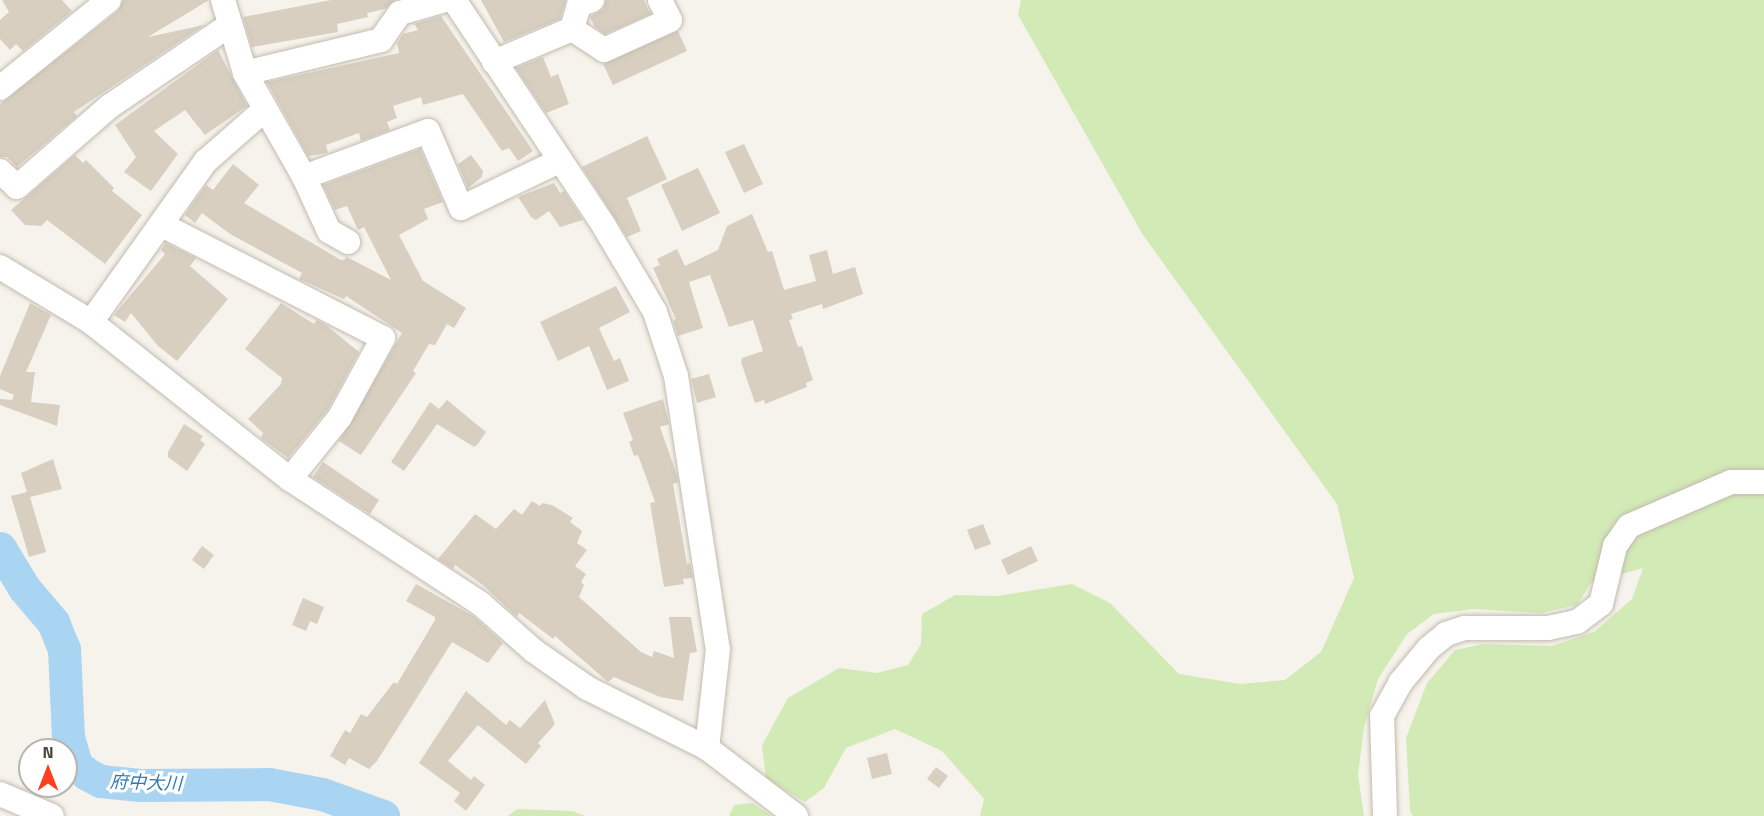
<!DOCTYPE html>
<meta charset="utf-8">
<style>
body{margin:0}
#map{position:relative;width:1764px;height:816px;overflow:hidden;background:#f6f3ec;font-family:"Titillium Web","Noto Sans JP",sans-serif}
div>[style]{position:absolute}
.green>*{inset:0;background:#d2eab5}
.river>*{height:33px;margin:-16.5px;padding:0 16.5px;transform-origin:16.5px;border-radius:16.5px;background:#a9d4f2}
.building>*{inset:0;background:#d8cfc1}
.roads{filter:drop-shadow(0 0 2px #c2bbae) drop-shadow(0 0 2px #c2bbae)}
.minor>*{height:24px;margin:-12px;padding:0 12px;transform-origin:12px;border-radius:12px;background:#fff}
span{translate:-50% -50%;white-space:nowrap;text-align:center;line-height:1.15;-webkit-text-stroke:6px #fff;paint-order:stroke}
.water-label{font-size:18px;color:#2e7ab2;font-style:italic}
.north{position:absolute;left:18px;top:738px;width:60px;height:60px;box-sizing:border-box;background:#fff;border:2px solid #b7b4b0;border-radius:50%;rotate:0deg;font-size:16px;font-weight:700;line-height:24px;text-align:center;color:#4b4439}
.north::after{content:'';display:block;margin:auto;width:21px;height:27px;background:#fc3f1d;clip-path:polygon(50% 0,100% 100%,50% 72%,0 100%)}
</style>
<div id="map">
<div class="green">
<i style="clip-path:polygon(1021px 0,1764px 0,1764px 816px,1413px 816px,1410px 811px,1406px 738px,1427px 683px,1455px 650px,1483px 644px,1552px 646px,1594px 632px,1632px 599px,1643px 568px,1591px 583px,1577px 605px,1540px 613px,1474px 609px,1434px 614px,1407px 634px,1378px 679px,1364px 727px,1358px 775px,1364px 816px,980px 816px,984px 799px,942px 751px,895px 729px,846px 748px,824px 788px,805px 802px,766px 779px,762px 745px,788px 698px,839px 668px,877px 673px,908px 665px,921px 644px,922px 614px,955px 595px,997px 596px,1072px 584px,1110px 603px,1179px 674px,1240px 684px,1285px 680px,1321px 652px,1354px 578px,1337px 504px,1143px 235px,1018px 15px)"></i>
<i style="clip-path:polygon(752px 803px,772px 816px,729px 816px,734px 805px)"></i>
<i style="clip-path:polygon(517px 809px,572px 811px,585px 816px,508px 816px)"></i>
</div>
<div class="river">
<i style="left:0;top:548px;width:47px;rotate:59deg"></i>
<i style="left:24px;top:588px;width:45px;rotate:49.5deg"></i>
<i style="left:53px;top:622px;width:29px;rotate:68deg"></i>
<i style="left:64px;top:649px;width:88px;rotate:87.4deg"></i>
<i style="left:68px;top:737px;width:29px;rotate:74deg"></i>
<i style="left:76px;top:765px;width:14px;rotate:39deg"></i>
<i style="left:87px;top:774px;width:15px;rotate:28deg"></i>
<i style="left:100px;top:781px;width:40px;rotate:5.7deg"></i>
<i style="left:140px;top:785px;width:129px;rotate:-0.4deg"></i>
<i style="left:269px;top:784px;width:54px;rotate:10.7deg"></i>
<i style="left:322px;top:794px;width:65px;rotate:19.8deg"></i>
</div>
<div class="building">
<i style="clip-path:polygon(2px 0,62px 0,72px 11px,23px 51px,16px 44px,10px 50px,0 39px,0 20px,9px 12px)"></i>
<i style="clip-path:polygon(123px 0,209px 0,148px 37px,204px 25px,74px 112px,77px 116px,17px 167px,7px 157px,0 157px,0 104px,118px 11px)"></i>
<i style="clip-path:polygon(331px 0,395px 0,385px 9px,367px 13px,368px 17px,337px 24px,338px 32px,252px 47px,243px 17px)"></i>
<i style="clip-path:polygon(481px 0,566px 0,560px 19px,504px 42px)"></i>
<i style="clip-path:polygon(606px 0,644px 0,650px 14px,605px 34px,595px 27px,590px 17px,603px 9px)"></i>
<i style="clip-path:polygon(441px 16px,533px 151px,518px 161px,509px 148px,502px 151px,463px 94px,423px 105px,421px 97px,393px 106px,397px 118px,387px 122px,390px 130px,361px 141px,359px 133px,326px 145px,328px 153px,308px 156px,267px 82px,399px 53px,397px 43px,403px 34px,418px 30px,414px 24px)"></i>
<i style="clip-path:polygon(678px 31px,687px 51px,613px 85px,603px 64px)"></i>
<i style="clip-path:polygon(218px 50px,247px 106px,205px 135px,185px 110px,154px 131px,178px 154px,151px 191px,124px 172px,136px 157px,115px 125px)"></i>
<i style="clip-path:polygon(543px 57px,551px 77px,558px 74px,569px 104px,546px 113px,516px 68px)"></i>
<i style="clip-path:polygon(647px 136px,667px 179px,627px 198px,641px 231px,627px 237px,582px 167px)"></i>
<i style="clip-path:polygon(744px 144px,763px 184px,744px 193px,725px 152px)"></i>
<i style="clip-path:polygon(420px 149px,443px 202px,424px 209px,428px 219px,399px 235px,423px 281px,466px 308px,454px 328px,447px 324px,435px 345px,429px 344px,413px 371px,416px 373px,361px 455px,339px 441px,402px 333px,346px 296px,344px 299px,299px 279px,302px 273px,230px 234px,202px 213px,195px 223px,185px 215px,206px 185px,213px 190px,233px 164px,259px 185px,244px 203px,341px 260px,346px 259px,345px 256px,391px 280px,364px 227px,358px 230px,347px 206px,335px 210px,323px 185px)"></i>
<i style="clip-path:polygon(75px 155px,83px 163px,86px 160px,114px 188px,112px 191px,142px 215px,105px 264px,47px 220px,41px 226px,25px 225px,11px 210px)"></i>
<i style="clip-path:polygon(471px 155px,483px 171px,482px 177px,468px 188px,458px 164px)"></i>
<i style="clip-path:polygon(698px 168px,720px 213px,682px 231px,661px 185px)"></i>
<i style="clip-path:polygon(554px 183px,560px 193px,564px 191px,583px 220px,560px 227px,549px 211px,536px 220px,531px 217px,518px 197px)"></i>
<i style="clip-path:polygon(752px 214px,768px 252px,772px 251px,784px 290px,816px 281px,809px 255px,827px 250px,833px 274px,855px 267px,863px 294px,823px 309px,822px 304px,791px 314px,793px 319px,789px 320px,798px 347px,802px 346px,813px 380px,806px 383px,807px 387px,765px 404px,764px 400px,755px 403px,741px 362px,742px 358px,763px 351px,753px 320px,729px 327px,710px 275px,689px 282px,703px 328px,678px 336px,673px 320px,676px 319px,653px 268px,660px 265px,657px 259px,677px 249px,685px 266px,718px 250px,727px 226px)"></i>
<i style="clip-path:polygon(166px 243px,196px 258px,190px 266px,228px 299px,177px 361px,158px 346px,131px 313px,125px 322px,114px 315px,165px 254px,161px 250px)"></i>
<i style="clip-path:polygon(616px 286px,630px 312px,599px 328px,614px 361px,620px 358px,629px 381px,607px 390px,589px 346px,558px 361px,540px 322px)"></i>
<i style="clip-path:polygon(30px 303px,51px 315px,26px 372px,35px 372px,31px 402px,60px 405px,57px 426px,0 405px,0 399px,12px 400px,14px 395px,0 389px,0 376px)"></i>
<i style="clip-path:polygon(281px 303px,314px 324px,317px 320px,326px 325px,359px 352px,328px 409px,288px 458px,261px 438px,263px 433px,248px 419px,281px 384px,282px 378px,245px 349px)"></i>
<i style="clip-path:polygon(709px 374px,716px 397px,697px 403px,691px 379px)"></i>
<i style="clip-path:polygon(663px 399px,669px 424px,660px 427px,677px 475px,678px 482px,673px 484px,687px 564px,690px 563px,693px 578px,683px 579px,684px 584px,664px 587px,650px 503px,655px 502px,638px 455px,634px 456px,629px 442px,633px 440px,623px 413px)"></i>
<i style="clip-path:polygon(447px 400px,486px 432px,478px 444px,474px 447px,437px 424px,404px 471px,391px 462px,430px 402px,439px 409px)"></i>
<i style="clip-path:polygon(184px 424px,203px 436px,200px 440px,205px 444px,187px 471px,168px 457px,168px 452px)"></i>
<i style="clip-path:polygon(53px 459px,62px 489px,30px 497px,46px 552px,29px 557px,11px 496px,27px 492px,21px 473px)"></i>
<i style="clip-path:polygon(323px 462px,379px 500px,370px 514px,313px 477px)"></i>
<i style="clip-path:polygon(532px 501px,540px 506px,542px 503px,552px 505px,573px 518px,570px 522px,582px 531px,577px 543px,587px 550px,575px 566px,586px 574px,581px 582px,584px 585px,579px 597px,641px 652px,652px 657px,654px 651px,674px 658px,669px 617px,691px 617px,697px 652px,690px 653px,683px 701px,660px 697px,614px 677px,608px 682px,555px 636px,553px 639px,519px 613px,517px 617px,484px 586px,455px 565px,453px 569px,438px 559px,475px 514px,496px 529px,514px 509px,522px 515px)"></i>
<i style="clip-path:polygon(983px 524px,991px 544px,975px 550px,967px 530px)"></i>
<i style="clip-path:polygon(202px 546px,214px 555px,204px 569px,192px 560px)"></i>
<i style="clip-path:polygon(1031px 546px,1038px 561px,1008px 575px,1001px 560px)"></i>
<i style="clip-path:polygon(416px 584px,473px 616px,503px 643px,488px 663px,452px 642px,377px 761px,369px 769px,349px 758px,345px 765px,330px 756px,345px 730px,350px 733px,361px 714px,367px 717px,394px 682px,397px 684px,435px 620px,435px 617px,406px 601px)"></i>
<i style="clip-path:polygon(303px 598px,324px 607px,317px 624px,310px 621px,306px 631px,292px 625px)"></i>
<i style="clip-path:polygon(466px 691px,506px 725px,510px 720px,520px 728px,545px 700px,555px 724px,538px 743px,541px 746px,526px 764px,478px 725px,448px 761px,471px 780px,474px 776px,485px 785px,466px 811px,454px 801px,460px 793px,419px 763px)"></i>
<i style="clip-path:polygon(887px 753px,892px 774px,872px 779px,867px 758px)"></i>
<i style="clip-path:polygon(936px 767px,948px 776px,939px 788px,927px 779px)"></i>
</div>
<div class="roads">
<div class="minor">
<i style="left:223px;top:0;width:76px;rotate:73.2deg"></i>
<i style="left:245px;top:73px;width:120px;rotate:60.4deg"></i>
<i style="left:304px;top:177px;width:132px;rotate:-20.4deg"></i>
<i style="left:428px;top:131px;width:84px;rotate:66.8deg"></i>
<i style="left:461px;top:208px;width:109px;rotate:-25.6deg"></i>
<i style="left:454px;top:0;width:271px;rotate:56.4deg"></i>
<i style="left:604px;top:226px;width:100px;rotate:59.3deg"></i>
<i style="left:655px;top:312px;width:67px;rotate:71.8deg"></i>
<i style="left:676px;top:376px;width:276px;rotate:81.3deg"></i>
<i style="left:718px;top:649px;width:100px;rotate:96.3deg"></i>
<i style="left:572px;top:29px;width:38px;rotate:33deg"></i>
<i style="left:604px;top:50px;width:72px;rotate:-24.4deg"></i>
<i style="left:670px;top:20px;width:22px;rotate:-117deg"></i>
<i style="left:572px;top:29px;width:25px;rotate:-74deg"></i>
<i style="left:579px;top:5px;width:14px;rotate:-21deg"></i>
<i style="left:494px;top:62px;width:85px;rotate:-22.9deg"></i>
<i style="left:245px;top:73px;width:140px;rotate:-13.6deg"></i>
<i style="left:381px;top:40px;width:33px;rotate:-55deg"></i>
<i style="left:400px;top:13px;width:47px;rotate:-16.1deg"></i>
<i style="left:0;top:88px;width:140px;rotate:-38.9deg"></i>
<i style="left:0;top:171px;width:23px;rotate:43deg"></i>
<i style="left:17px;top:187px;width:123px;rotate:-41.1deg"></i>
<i style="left:110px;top:106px;width:143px;rotate:-34.1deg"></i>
<i style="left:304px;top:177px;width:60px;rotate:65.2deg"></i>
<i style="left:329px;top:231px;width:22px;rotate:30deg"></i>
<i style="left:162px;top:225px;width:248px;rotate:27.1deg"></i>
<i style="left:383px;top:338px;width:90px;rotate:118.6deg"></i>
<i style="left:340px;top:417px;width:80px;rotate:128.9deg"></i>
<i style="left:0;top:267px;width:106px;rotate:31.1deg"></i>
<i style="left:91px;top:322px;width:253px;rotate:38.3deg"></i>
<i style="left:290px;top:479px;width:228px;rotate:33.2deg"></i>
<i style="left:481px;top:604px;width:71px;rotate:41.6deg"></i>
<i style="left:534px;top:651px;width:65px;rotate:34.9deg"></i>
<i style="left:587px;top:688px;width:134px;rotate:26.6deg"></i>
<i style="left:707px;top:748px;width:112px;rotate:37.4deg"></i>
<i style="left:91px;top:322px;width:198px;rotate:-54.5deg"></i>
<i style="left:206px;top:161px;width:77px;rotate:-41.3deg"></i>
<i style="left:0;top:794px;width:56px;rotate:22.9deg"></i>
<i style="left:1385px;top:816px;width:100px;rotate:-91.7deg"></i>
<i style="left:1382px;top:716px;width:38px;rotate:-61deg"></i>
<i style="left:1400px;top:683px;width:45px;rotate:-50.4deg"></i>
<i style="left:1429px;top:648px;width:22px;rotate:-39deg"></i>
<i style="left:1446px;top:634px;width:19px;rotate:-18deg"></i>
<i style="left:1464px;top:628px;width:84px"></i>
<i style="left:1548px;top:628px;width:30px;rotate:-12deg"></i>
<i style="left:1577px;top:622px;width:30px;rotate:-37deg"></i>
<i style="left:1601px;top:604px;width:60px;rotate:-76.4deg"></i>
<i style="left:1615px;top:546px;width:24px;rotate:-55deg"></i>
<i style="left:1629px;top:526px;width:111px;rotate:-23.3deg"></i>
<i style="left:1731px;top:482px;width:33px"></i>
</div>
</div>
<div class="water-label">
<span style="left:146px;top:783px;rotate:2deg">府中大川</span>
</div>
<div class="north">N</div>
</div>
